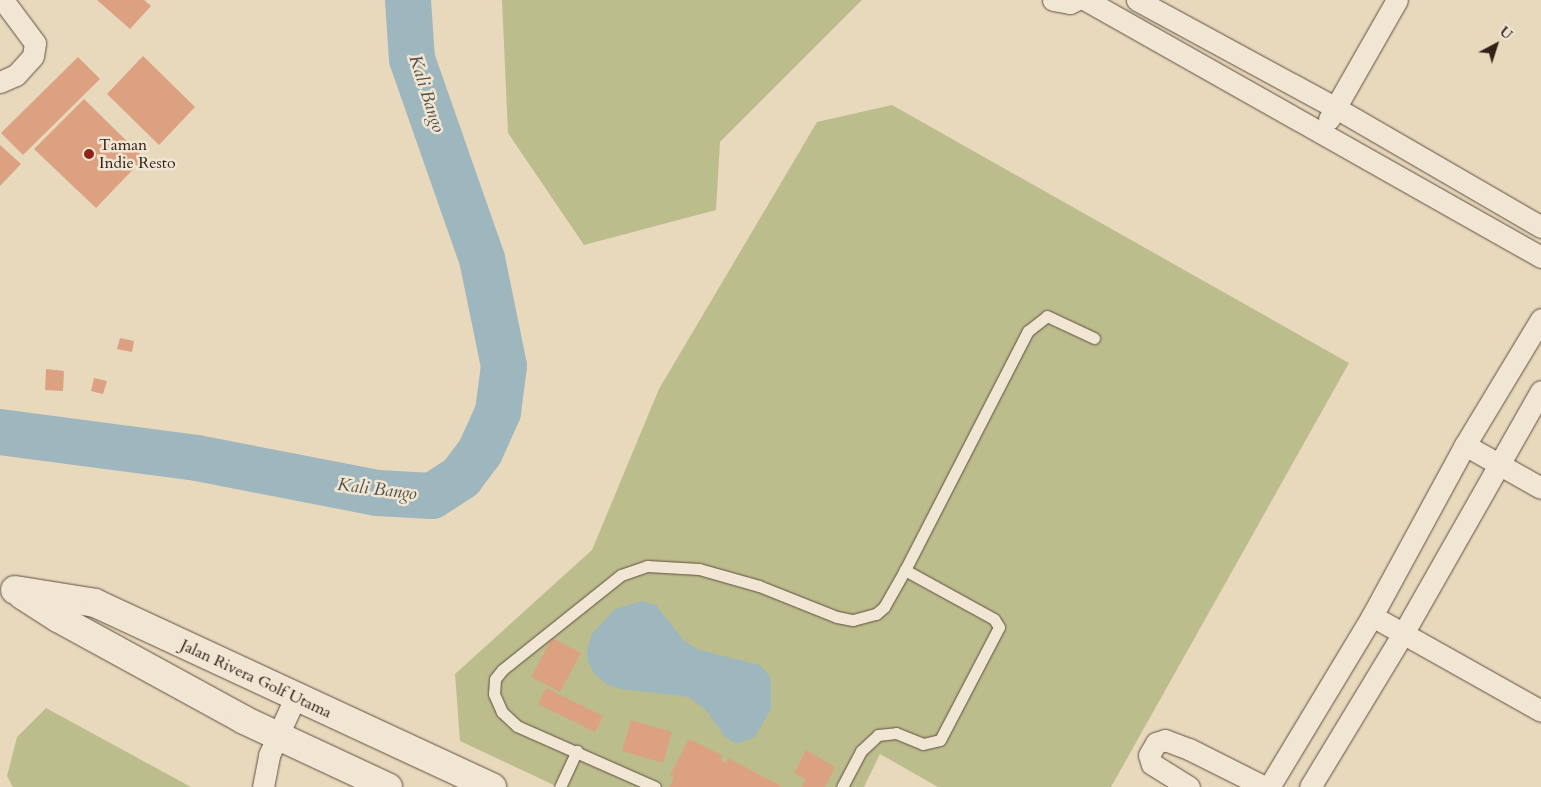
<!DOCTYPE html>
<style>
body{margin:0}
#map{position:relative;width:1541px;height:787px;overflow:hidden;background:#e8d8bc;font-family:Cardo,serif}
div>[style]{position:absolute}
.green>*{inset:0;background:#bcbd8c}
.water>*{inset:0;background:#9eb6bd}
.river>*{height:46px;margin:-23px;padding:0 23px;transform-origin:23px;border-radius:23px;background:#9eb6bd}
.building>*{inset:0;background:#dca181}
.roads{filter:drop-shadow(0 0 1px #5f4f40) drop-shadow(0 0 1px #5f4f40)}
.service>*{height:11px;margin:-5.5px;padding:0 5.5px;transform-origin:5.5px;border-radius:5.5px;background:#f0e6d3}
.minor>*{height:21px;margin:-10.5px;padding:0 10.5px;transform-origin:10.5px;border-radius:10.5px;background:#f0e6d3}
.tertiary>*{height:28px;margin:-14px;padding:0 14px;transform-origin:14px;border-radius:14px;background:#f0e6d3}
.dots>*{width:14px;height:14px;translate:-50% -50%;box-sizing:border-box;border:2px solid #f0e6d3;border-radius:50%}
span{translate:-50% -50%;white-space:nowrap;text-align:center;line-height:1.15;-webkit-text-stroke:5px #f0e6d3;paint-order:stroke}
.poi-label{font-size:16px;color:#312116}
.left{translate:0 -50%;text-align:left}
.street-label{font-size:16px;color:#312116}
.water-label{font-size:18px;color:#524e48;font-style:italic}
.north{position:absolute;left:1471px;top:20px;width:50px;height:50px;-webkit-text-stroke:4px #f0e6d3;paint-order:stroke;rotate:40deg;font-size:14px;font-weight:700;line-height:20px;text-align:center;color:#312116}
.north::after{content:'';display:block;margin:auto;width:18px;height:22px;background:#312116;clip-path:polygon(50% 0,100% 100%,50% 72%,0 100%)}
</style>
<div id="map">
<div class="green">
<i style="clip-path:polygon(502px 0,862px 0,720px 142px,716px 210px,584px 245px,508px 133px)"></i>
<i style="clip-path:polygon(892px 105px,1349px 363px,1111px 787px,938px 787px,880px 754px,864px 787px,558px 787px,460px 741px,455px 674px,592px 550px,659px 389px,817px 122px)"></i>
<i style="clip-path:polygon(46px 708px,191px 787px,13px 787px,7px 776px,17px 737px)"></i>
</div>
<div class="water">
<i style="clip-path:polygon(642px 601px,656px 605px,684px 641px,699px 650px,760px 665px,771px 678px,771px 709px,755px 737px,736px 744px,724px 736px,706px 710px,689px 697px,620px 689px,606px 684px,594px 673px,588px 662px,587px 649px,592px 634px,615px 609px)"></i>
</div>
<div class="river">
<i style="left:0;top:432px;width:199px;rotate:7.5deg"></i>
<i style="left:197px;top:458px;width:183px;rotate:11deg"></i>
<i style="left:377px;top:493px;width:55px;rotate:3.1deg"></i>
<i style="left:432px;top:496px;width:35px;rotate:-33deg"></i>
<i style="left:461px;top:477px;width:31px;rotate:-53deg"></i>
<i style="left:480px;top:452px;width:44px;rotate:-65.8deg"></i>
<i style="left:498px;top:412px;width:46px;rotate:-82.6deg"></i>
<i style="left:504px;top:366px;width:109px;rotate:-101.6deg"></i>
<i style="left:482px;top:259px;width:212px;rotate:-109.3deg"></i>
<i style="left:412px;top:59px;width:59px;rotate:-93.9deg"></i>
</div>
<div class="building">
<i style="clip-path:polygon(97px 0,144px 0,151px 6px,130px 29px)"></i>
<i style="clip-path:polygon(143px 56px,195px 107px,159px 145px,107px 94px)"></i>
<i style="clip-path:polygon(78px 57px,100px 79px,23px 155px,1px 133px)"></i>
<i style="clip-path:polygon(84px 99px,144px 158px,96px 208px,34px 149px)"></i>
<i style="clip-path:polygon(0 145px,21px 164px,0 186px)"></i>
<i style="clip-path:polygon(120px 338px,134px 341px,132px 352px,117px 349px)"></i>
<i style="clip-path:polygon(46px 369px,64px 371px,63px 391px,45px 390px)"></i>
<i style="clip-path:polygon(94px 378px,107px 381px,103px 394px,91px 391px)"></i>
<i style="clip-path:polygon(552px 638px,581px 653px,560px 692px,531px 677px)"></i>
<i style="clip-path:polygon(546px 688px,603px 716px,595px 732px,538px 704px)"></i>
<i style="clip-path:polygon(631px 720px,672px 732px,663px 763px,622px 751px)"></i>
<i style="clip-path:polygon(689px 739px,723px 756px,721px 760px,726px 763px,728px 758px,783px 787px,670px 787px,674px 777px,670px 775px)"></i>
<i style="clip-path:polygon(806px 750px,835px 767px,825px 787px,802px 787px,805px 779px,794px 773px)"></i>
</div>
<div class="roads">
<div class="service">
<i style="left:560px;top:787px;width:40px;rotate:-65deg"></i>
<i style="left:655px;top:787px;width:151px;rotate:-156.2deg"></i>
<i style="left:517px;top:726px;width:21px;rotate:-137deg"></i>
<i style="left:502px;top:712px;width:20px;rotate:-114deg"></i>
<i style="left:494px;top:694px;width:15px;rotate:-86deg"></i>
<i style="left:495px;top:679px;width:11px;rotate:-52deg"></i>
<i style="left:502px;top:670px;width:152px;rotate:-38.6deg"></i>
<i style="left:621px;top:575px;width:28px;rotate:-19deg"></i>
<i style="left:647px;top:566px;width:52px;rotate:3.3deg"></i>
<i style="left:699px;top:569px;width:62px;rotate:15.8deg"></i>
<i style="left:759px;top:586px;width:84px;rotate:21.7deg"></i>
<i style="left:837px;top:617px;width:16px;rotate:11deg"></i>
<i style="left:853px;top:620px;width:24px;rotate:-15deg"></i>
<i style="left:876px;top:614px;width:11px;rotate:-41deg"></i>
<i style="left:884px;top:607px;width:43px;rotate:-60.4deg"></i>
<i style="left:905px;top:570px;width:269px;rotate:-62.8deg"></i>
<i style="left:1028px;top:331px;width:24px;rotate:-38deg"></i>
<i style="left:1047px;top:316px;width:52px;rotate:25.1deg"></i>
<i style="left:842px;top:787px;width:41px;rotate:-62.2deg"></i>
<i style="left:861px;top:751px;width:23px;rotate:-43deg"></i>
<i style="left:878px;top:735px;width:18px;rotate:-6deg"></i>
<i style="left:896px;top:733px;width:29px;rotate:22deg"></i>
<i style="left:923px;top:744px;width:17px;rotate:-13deg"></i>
<i style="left:940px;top:740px;width:127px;rotate:-62.4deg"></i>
<i style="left:999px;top:627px;width:9px;rotate:-122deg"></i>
<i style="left:994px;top:619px;width:102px;rotate:-151.2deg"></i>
</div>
<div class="minor">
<i style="left:1053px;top:0;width:17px;rotate:10deg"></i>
<i style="left:1070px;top:3px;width:7px;rotate:-27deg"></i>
<i style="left:1086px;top:0;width:523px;rotate:29.46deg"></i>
<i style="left:1137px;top:0;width:226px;rotate:28.5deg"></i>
<i style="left:1336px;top:108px;width:237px;rotate:30.1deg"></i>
<i style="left:0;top:82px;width:17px;rotate:-24deg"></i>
<i style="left:16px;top:75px;width:25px;rotate:-48deg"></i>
<i style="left:33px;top:56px;width:13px;rotate:-81deg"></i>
<i style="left:35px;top:43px;width:54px;rotate:-126.7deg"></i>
<i style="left:1329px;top:119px;width:137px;rotate:-60.3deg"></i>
<i style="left:1465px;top:445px;width:87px;rotate:29.5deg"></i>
<i style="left:1372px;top:616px;width:194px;rotate:29.3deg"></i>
<i style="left:263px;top:787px;width:33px;rotate:-79deg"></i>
<i style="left:269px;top:755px;width:63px;rotate:-65.5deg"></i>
<i style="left:1189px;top:787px;width:44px;rotate:-148.1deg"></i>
<i style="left:1152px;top:764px;width:9px;rotate:-108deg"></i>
<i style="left:1149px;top:755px;width:14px;rotate:-60deg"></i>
<i style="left:1156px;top:743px;width:9px;rotate:-18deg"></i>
<i style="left:1165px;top:740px;width:26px;rotate:21deg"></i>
<i style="left:1189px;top:749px;width:85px;rotate:26.6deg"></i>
<i style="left:1269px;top:787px;width:200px;rotate:-58.9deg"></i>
<i style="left:1372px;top:616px;width:195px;rotate:-61.5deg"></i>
<i style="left:1465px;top:445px;width:147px;rotate:-58.9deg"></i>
<i style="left:1310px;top:787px;width:181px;rotate:-58.8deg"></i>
<i style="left:1404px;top:632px;width:277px;rotate:-60.4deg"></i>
</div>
<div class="tertiary">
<i style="left:15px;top:590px;width:81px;rotate:9.2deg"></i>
<i style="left:95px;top:603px;width:438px;rotate:24.9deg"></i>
<i style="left:22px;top:595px;width:43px;rotate:32.6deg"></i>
<i style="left:58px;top:618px;width:212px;rotate:28.7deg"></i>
<i style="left:244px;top:720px;width:159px;rotate:25deg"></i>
</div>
</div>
<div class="dots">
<i style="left:89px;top:154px;background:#8f2418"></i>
</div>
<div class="poi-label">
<span class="left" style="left:99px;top:154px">Taman<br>Indie Resto</span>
</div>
<div class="street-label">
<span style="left:256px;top:679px;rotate:25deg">Jalan Rivera Golf Utama</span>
</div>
<div class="water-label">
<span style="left:426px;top:94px;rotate:72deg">Kali Bango</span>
<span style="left:377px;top:490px;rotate:7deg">Kali Bango</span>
</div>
<div class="north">U</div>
</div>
